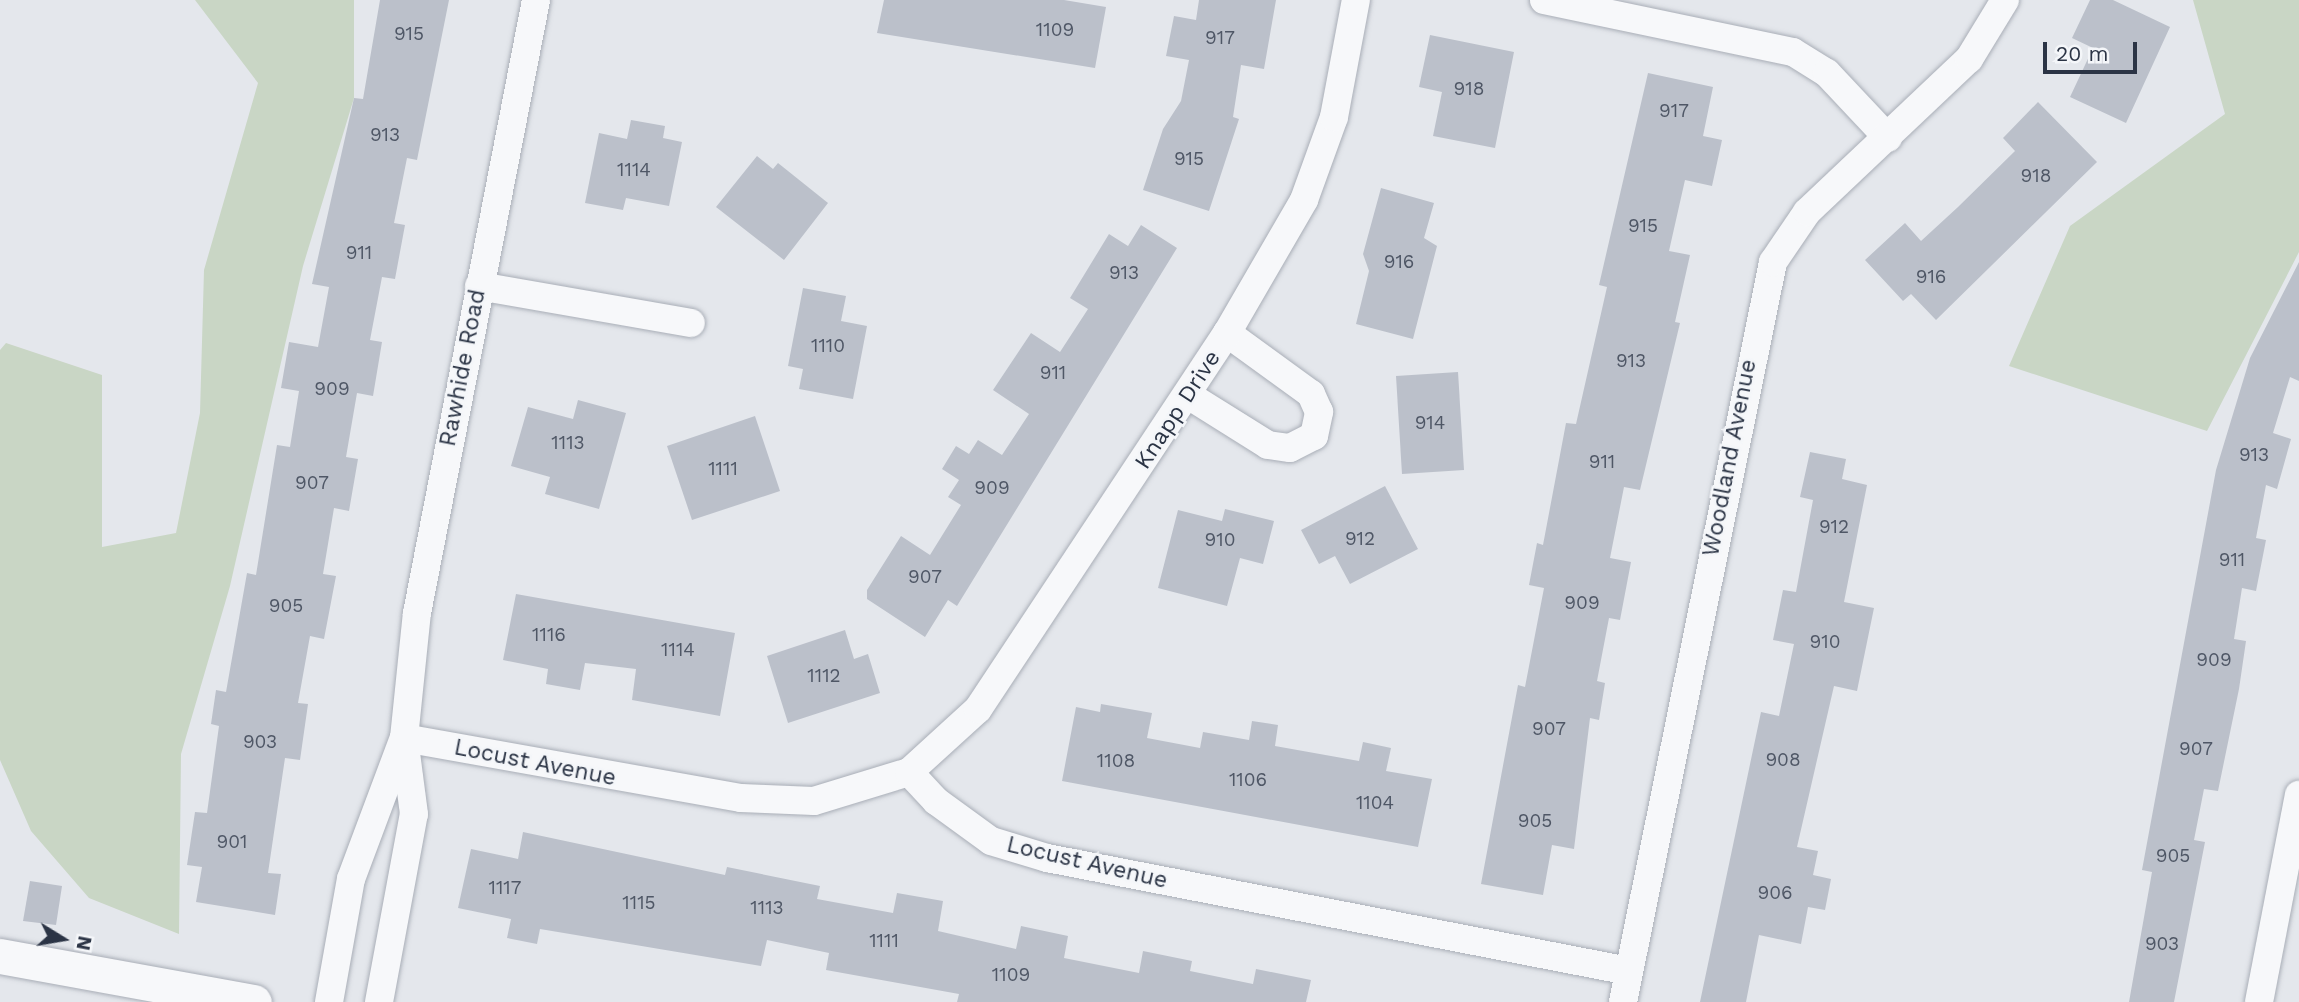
<!DOCTYPE html>
<style>
body{margin:0}
#map{position:relative;width:2299px;height:1002px;overflow:hidden;background:#e4e7ec;font-family:"Work Sans",sans-serif}
div>[style]{position:absolute}
.green>*{inset:0;background:#c9d6c5}
.building>*{inset:0;background:#bbc0ca}
.roads{filter:drop-shadow(0 0 2px #a9aeb7) drop-shadow(0 0 2px #a9aeb7)}
.minor>*{height:28px;margin:-14px;padding:0 14px;transform-origin:14px;border-radius:14px;background:#f7f8fa}
.tertiary>*{height:35px;margin:-17.5px;padding:0 17.5px;transform-origin:17.5px;border-radius:17.5px;background:#f7f8fa}
span{translate:-50% -50%;white-space:nowrap;text-align:center;line-height:1.15;-webkit-text-stroke:5px #f4f6f9;paint-order:stroke}
.number-label{font-size:19px;color:#4f5766}
.number-label span{-webkit-text-stroke-width:0}
.street-label{font-size:23px;color:#2b3445}
.north{position:absolute;left:28px;top:904px;width:70px;height:70px;-webkit-text-stroke:5px #f4f6f9;paint-order:stroke;rotate:101deg;font-size:19px;font-weight:700;line-height:28px;text-align:center;color:#2b3445}
.north::after{content:'';display:block;margin:auto;width:24px;height:32px;background:#2b3445;clip-path:polygon(50% 0,100% 100%,50% 72%,0 100%)}
.scale{position:absolute;left:2043px;top:42px;width:94px;height:32px;box-sizing:border-box;border:4px solid #2b3445;border-top:0;padding-left:9px;font-size:21px;line-height:24px;white-space:nowrap;color:#2b3445;-webkit-text-stroke:5px #f4f6f9;paint-order:stroke}
</style>
<div id="map">
<div class="green">
<i style="clip-path:polygon(195px 0,354px 0,354px 98px,303px 266px,230px 586px,181px 754px,179px 934px,89px 898px,31px 831px,0 760px,0 350px,6px 343px,102px 375px,102px 547px,176px 533px,200px 413px,204px 270px,258px 83px)"></i>
<i style="clip-path:polygon(2193px 0,2299px 0,2299px 252px,2207px 431px,2009px 366px,2070px 226px,2225px 114px)"></i>
</div>
<div class="building">
<i style="clip-path:polygon(380px 0,449px 0,417px 160px,407px 158px,394px 223px,405px 225px,395px 279px,382px 277px,370px 340px,382px 342px,373px 396px,357px 393px,346px 457px,358px 459px,349px 511px,334px 508px,323px 574px,336px 576px,324px 639px,310px 636px,298px 703px,308px 704px,300px 760px,285px 758px,268px 873px,281px 874px,275px 915px,196px 902px,202px 867px,187px 865px,195px 812px,207px 813px,219px 726px,211px 724px,216px 690px,226px 692px,247px 573px,256px 575px,277px 445px,290px 447px,299px 391px,281px 388px,289px 342px,318px 347px,329px 287px,312px 284px,354px 98px,363px 99px)"></i>
<i style="clip-path:polygon(884px 0,1064px 0,1106px 7px,1095px 68px,877px 33px)"></i>
<i style="clip-path:polygon(1199px 0,1276px 0,1264px 69px,1241px 65px,1233px 117px,1239px 119px,1209px 211px,1143px 190px,1163px 129px,1181px 101px,1189px 60px,1166px 56px,1174px 16px,1196px 20px)"></i>
<i style="clip-path:polygon(2090px 0,2113px 0,2170px 27px,2126px 123px,2070px 97px,2093px 48px,2072px 38px)"></i>
<i style="clip-path:polygon(1430px 35px,1514px 52px,1495px 148px,1433px 136px,1442px 92px,1419px 87px)"></i>
<i style="clip-path:polygon(1648px 73px,1713px 87px,1703px 136px,1722px 140px,1712px 186px,1685px 180px,1669px 251px,1690px 255px,1675px 322px,1680px 323px,1640px 490px,1624px 487px,1610px 558px,1631px 562px,1620px 620px,1609px 618px,1597px 681px,1605px 683px,1599px 720px,1590px 718px,1574px 849px,1552px 845px,1543px 895px,1481px 884px,1518px 685px,1525px 687px,1544px 588px,1529px 585px,1537px 543px,1543px 545px,1566px 423px,1576px 424px,1607px 287px,1599px 285px)"></i>
<i style="clip-path:polygon(2038px 102px,2097px 162px,1936px 320px,1911px 294px,1903px 301px,1865px 260px,1905px 223px,1921px 241px,1958px 207px,2015px 151px,2003px 138px)"></i>
<i style="clip-path:polygon(631px 120px,665px 126px,663px 138px,682px 142px,669px 206px,626px 198px,623px 210px,585px 203px,599px 133px,627px 139px)"></i>
<i style="clip-path:polygon(757px 156px,773px 169px,778px 163px,828px 203px,784px 260px,716px 207px)"></i>
<i style="clip-path:polygon(1381px 188px,1434px 203px,1424px 238px,1437px 246px,1413px 339px,1356px 324px,1369px 271px,1363px 254px)"></i>
<i style="clip-path:polygon(1141px 225px,1177px 248px,957px 606px,948px 600px,925px 637px,867px 599px,867px 590px,901px 536px,930px 555px,961px 505px,948px 497px,959px 480px,942px 469px,956px 446px,969px 454px,978px 440px,1002px 455px,1029px 414px,993px 390px,1031px 333px,1060px 352px,1088px 309px,1070px 298px,1109px 234px,1128px 246px)"></i>
<i style="clip-path:polygon(2299px 262px,2299px 381px,2290px 377px,2273px 433px,2291px 439px,2277px 489px,2266px 485px,2256px 538px,2266px 540px,2256px 591px,2242px 588px,2234px 639px,2246px 641px,2239px 689px,2218px 791px,2204px 789px,2194px 840px,2205px 842px,2174px 1002px,2129px 1002px,2152px 872px,2142px 870px,2216px 470px,2250px 358px)"></i>
<i style="clip-path:polygon(803px 288px,846px 296px,841px 321px,867px 326px,853px 399px,799px 389px,803px 369px,788px 366px)"></i>
<i style="clip-path:polygon(1458px 372px,1464px 470px,1402px 474px,1396px 376px)"></i>
<i style="clip-path:polygon(578px 400px,626px 413px,599px 509px,545px 494px,550px 477px,511px 466px,528px 407px,573px 419px)"></i>
<i style="clip-path:polygon(755px 416px,780px 491px,692px 520px,667px 446px)"></i>
<i style="clip-path:polygon(1810px 452px,1846px 459px,1842px 479px,1867px 485px,1844px 602px,1874px 608px,1857px 691px,1834px 686px,1797px 847px,1818px 851px,1813px 875px,1831px 879px,1825px 910px,1808px 907px,1801px 944px,1759px 935px,1746px 1002px,1700px 1002px,1761px 712px,1779px 716px,1794px 644px,1773px 640px,1783px 590px,1796px 592px,1813px 500px,1800px 497px)"></i>
<i style="clip-path:polygon(1385px 486px,1418px 549px,1350px 584px,1335px 556px,1319px 564px,1301px 530px)"></i>
<i style="clip-path:polygon(1225px 509px,1274px 521px,1263px 564px,1240px 558px,1227px 606px,1158px 588px,1178px 510px,1222px 521px)"></i>
<i style="clip-path:polygon(516px 594px,735px 633px,720px 716px,632px 700px,636px 669px,585px 663px,580px 690px,546px 684px,548px 669px,503px 660px)"></i>
<i style="clip-path:polygon(845px 630px,854px 659px,868px 654px,880px 693px,788px 723px,767px 656px)"></i>
<i style="clip-path:polygon(1101px 704px,1152px 713px,1147px 738px,1200px 748px,1203px 732px,1249px 740px,1252px 721px,1278px 725px,1275px 746px,1359px 761px,1363px 742px,1391px 748px,1386px 771px,1432px 779px,1418px 847px,1062px 781px,1076px 707px,1100px 712px)"></i>
<i style="clip-path:polygon(523px 832px,725px 875px,727px 867px,820px 886px,817px 899px,893px 913px,897px 893px,943px 901px,938px 931px,1016px 949px,1021px 926px,1068px 936px,1064px 958px,1139px 973px,1143px 951px,1192px 961px,1190px 971px,1253px 984px,1256px 969px,1311px 980px,1306px 1002px,957px 1002px,959px 994px,826px 970px,829px 953px,767px 940px,761px 966px,540px 929px,537px 944px,507px 938px,511px 919px,458px 908px,471px 849px,518px 859px)"></i>
<i style="clip-path:polygon(30px 881px,62px 886px,56px 925px,23px 921px)"></i>
</div>
<div class="roads">
<div class="minor">
<i style="left:1544px;top:0;width:254px;rotate:11.8deg"></i>
<i style="left:1793px;top:52px;width:40px;rotate:32deg"></i>
<i style="left:1827px;top:73px;width:89px;rotate:46.8deg"></i>
<i style="left:479px;top:286px;width:215px;rotate:9.9deg"></i>
<i style="left:1188px;top:395px;width:94px;rotate:32deg"></i>
<i style="left:1268px;top:445px;width:22px;rotate:8deg"></i>
<i style="left:1290px;top:448px;width:27px;rotate:-27deg"></i>
<i style="left:1314px;top:436px;width:25px;rotate:-78deg"></i>
<i style="left:1319px;top:412px;width:20px;rotate:-114deg"></i>
<i style="left:1311px;top:394px;width:104px;rotate:-144deg"></i>
<i style="left:404px;top:738px;width:342px;rotate:10.1deg"></i>
<i style="left:741px;top:798px;width:73px;rotate:2.4deg"></i>
<i style="left:814px;top:801px;width:99px;rotate:-17deg"></i>
<i style="left:909px;top:772px;width:93px;rotate:-42.4deg"></i>
<i style="left:978px;top:709px;width:451px;rotate:-56.5deg"></i>
<i style="left:1227px;top:333px;width:154px;rotate:-59.9deg"></i>
<i style="left:1304px;top:200px;width:88px;rotate:-70.1deg"></i>
<i style="left:1334px;top:117px;width:119px;rotate:-79.4deg"></i>
<i style="left:909px;top:772px;width:40px;rotate:47deg"></i>
<i style="left:936px;top:801px;width:68px;rotate:36deg"></i>
<i style="left:991px;top:841px;width:59px;rotate:16.9deg"></i>
<i style="left:1047px;top:858px;width:593px;rotate:10.99deg"></i>
<i style="left:329px;top:1002px;width:125px;rotate:-79.9deg"></i>
<i style="left:351px;top:879px;width:148px;rotate:-69.5deg"></i>
<i style="left:379px;top:1002px;width:191px;rotate:-79.5deg"></i>
<i style="left:414px;top:814px;width:77px;rotate:-97.5deg"></i>
<i style="left:404px;top:738px;width:126px;rotate:-84.1deg"></i>
<i style="left:417px;top:613px;width:624px;rotate:-79.01deg"></i>
<i style="left:1623px;top:1002px;width:755px;rotate:-78.54deg"></i>
<i style="left:1773px;top:262px;width:60px;rotate:-55.8deg"></i>
<i style="left:1807px;top:212px;width:223px;rotate:-43.4deg"></i>
<i style="left:1969px;top:59px;width:69px;rotate:-58.6deg"></i>
<i style="left:2259px;top:1002px;width:211px;rotate:-79.1deg"></i>
</div>
<div class="tertiary">
<i style="left:0;top:956px;width:258px;rotate:10.3deg"></i>
</div>
</div>
<div class="number-label">
<span style="left:1055px;top:30px">1109</span>
<span style="left:409px;top:34px">915</span>
<span style="left:1220px;top:38px">917</span>
<span style="left:1469px;top:89px">918</span>
<span style="left:1674px;top:111px">917</span>
<span style="left:385px;top:135px">913</span>
<span style="left:1189px;top:159px">915</span>
<span style="left:634px;top:170px">1114</span>
<span style="left:2036px;top:176px">918</span>
<span style="left:1643px;top:226px">915</span>
<span style="left:359px;top:253px">911</span>
<span style="left:1399px;top:262px">916</span>
<span style="left:1124px;top:273px">913</span>
<span style="left:1931px;top:277px">916</span>
<span style="left:828px;top:346px">1110</span>
<span style="left:1631px;top:361px">913</span>
<span style="left:1053px;top:373px">911</span>
<span style="left:332px;top:389px">909</span>
<span style="left:1430px;top:423px">914</span>
<span style="left:568px;top:443px">1113</span>
<span style="left:2254px;top:455px">913</span>
<span style="left:1602px;top:462px">911</span>
<span style="left:723px;top:469px">1111</span>
<span style="left:312px;top:483px">907</span>
<span style="left:992px;top:488px">909</span>
<span style="left:1834px;top:527px">912</span>
<span style="left:1360px;top:539px">912</span>
<span style="left:1220px;top:540px">910</span>
<span style="left:2232px;top:560px">911</span>
<span style="left:925px;top:577px">907</span>
<span style="left:1582px;top:603px">909</span>
<span style="left:286px;top:606px">905</span>
<span style="left:549px;top:635px">1116</span>
<span style="left:1825px;top:642px">910</span>
<span style="left:678px;top:650px">1114</span>
<span style="left:2214px;top:660px">909</span>
<span style="left:824px;top:676px">1112</span>
<span style="left:1549px;top:729px">907</span>
<span style="left:260px;top:742px">903</span>
<span style="left:2196px;top:749px">907</span>
<span style="left:1783px;top:760px">908</span>
<span style="left:1116px;top:761px">1108</span>
<span style="left:1248px;top:780px">1106</span>
<span style="left:1375px;top:803px">1104</span>
<span style="left:1535px;top:821px">905</span>
<span style="left:232px;top:842px">901</span>
<span style="left:2173px;top:856px">905</span>
<span style="left:505px;top:888px">1117</span>
<span style="left:1775px;top:893px">906</span>
<span style="left:639px;top:903px">1115</span>
<span style="left:767px;top:908px">1113</span>
<span style="left:884px;top:941px">1111</span>
<span style="left:2162px;top:944px">903</span>
<span style="left:1011px;top:975px">1109</span>
</div>
<div class="street-label">
<span style="left:463px;top:368px;rotate:-79deg">Rawhide Road</span>
<span style="left:1178px;top:410px;rotate:-57deg">Knapp Drive</span>
<span style="left:1730px;top:458px;rotate:-79deg">Woodland Avenue</span>
<span style="left:535px;top:763px;rotate:11deg">Locust Avenue</span>
<span style="left:1087px;top:863px;rotate:13deg">Locust Avenue</span>
</div>
<div class="north">N</div>
<div class="scale">20 m</div>
</div>
